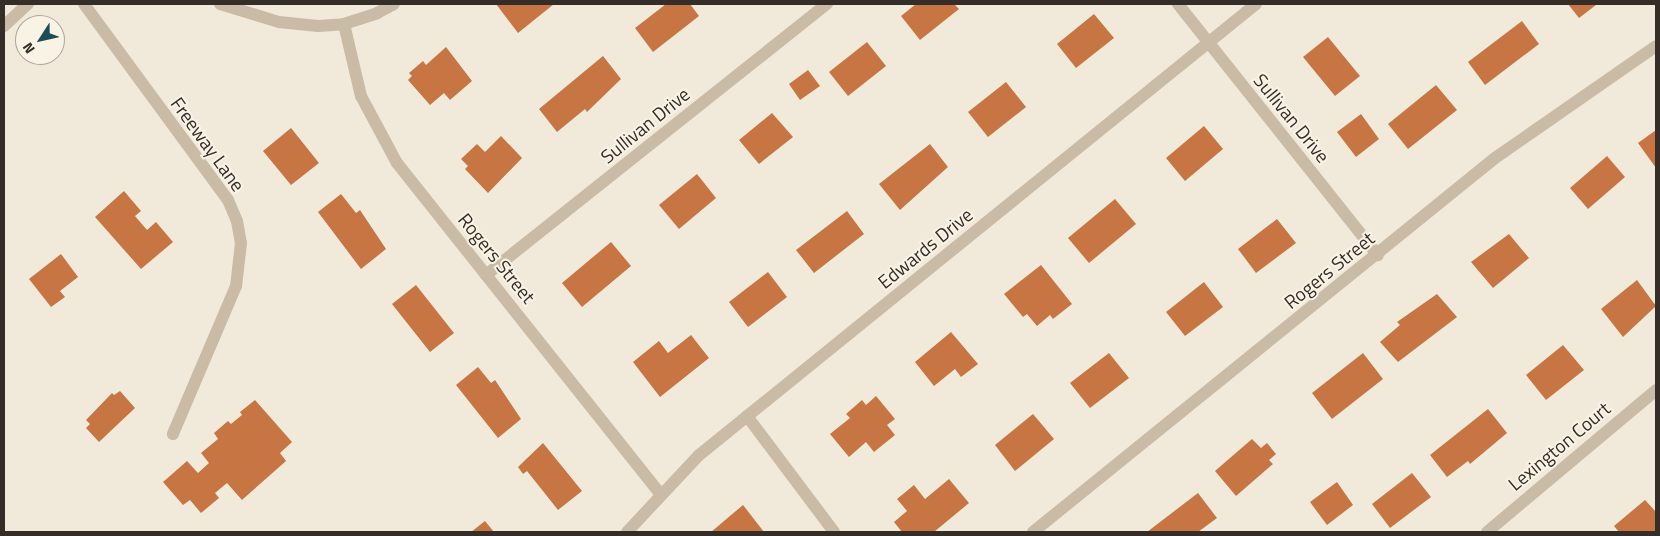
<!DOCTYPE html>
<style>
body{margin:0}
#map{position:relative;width:1660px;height:536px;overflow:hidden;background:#f1eada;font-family:"Titillium Web",sans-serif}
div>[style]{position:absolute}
.building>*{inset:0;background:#c67543}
.minor>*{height:12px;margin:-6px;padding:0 6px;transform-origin:6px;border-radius:6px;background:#c9bba6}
.tertiary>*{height:12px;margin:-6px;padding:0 6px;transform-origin:6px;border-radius:6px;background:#c9bba6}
span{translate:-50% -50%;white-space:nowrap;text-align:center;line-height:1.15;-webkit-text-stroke:4px #f9f3e6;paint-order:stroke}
.street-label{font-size:19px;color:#352d27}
.frame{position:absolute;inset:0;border:5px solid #352d27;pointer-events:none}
.north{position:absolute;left:15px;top:15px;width:50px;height:50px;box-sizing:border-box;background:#f9f3e6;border:1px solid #aba49a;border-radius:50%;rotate:235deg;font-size:14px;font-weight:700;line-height:20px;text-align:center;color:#352d27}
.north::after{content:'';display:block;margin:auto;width:18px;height:22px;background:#1d4b57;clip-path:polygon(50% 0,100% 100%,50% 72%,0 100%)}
</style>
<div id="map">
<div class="building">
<i style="clip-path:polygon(496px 4px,554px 4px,518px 33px)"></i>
<i style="clip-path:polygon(666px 4px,690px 4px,699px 16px,653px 52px,635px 28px)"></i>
<i style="clip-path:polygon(916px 4px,954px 4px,959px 9px,920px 40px,901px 16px)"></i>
<i style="clip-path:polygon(1568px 4px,1595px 4px,1596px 5px,1579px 18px)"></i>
<i style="clip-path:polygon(1094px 14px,1114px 38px,1076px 68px,1057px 44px)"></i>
<i style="clip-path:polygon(1522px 21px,1539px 44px,1485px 85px,1468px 62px)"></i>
<i style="clip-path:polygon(1328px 37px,1360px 76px,1335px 96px,1303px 57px)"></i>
<i style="clip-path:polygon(867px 42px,886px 66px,848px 96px,829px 72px)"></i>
<i style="clip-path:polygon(446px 47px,472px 81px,450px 100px,444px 93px,430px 105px,408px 80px,412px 76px,409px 73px,423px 61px,426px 65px)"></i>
<i style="clip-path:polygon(603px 56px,621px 79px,587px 112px,585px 109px,557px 132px,539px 109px)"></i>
<i style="clip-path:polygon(808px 70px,820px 86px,800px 100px,789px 84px)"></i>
<i style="clip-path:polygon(1006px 82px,1026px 107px,988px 137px,968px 112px)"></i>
<i style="clip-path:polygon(1436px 85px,1457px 110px,1408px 149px,1388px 124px)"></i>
<i style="clip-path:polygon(772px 113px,793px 137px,759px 164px,739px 140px)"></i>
<i style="clip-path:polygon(1361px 114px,1379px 139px,1356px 157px,1337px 132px)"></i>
<i style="clip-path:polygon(1204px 126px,1223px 149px,1185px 181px,1166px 158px)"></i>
<i style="clip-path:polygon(291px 128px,319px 163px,291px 185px,263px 151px)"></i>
<i style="clip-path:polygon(1656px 130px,1656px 168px,1638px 143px)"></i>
<i style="clip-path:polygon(501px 136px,522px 158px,488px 193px,465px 169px,468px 166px,461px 159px,477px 144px,485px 152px)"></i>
<i style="clip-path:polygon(930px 144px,948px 167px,900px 210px,879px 184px)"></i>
<i style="clip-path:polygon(1607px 156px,1625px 177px,1588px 209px,1570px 188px)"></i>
<i style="clip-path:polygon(697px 174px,716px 198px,679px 229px,659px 205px)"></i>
<i style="clip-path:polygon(124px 191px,141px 211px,135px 216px,147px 230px,156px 222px,173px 242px,141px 269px,95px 217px)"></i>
<i style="clip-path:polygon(341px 194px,356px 213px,360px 210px,386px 249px,361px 269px,318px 212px)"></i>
<i style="clip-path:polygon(1115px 199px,1136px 224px,1089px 263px,1068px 238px)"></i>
<i style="clip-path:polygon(847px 211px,864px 234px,814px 273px,796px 250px)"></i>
<i style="clip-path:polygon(1277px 219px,1296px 243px,1256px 273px,1238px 249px)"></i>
<i style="clip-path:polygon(1509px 234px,1529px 258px,1493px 288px,1471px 262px)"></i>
<i style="clip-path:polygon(611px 242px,631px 266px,582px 307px,562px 283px)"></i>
<i style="clip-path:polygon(61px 254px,78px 277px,60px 291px,65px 297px,51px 307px,29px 279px)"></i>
<i style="clip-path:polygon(1041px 265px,1072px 304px,1053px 319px,1050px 315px,1037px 326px,1027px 314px,1023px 317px,1004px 294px)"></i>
<i style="clip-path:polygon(768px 272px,787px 297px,748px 327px,729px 302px)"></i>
<i style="clip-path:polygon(1637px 280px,1656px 306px,1623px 337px,1601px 309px)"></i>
<i style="clip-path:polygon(1204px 282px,1223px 307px,1185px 336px,1166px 312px)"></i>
<i style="clip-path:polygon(416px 285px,454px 333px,430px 352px,392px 304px)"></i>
<i style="clip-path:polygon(1437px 294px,1457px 317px,1398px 362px,1380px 342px,1400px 325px,1397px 322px)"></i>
<i style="clip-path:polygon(951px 332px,978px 364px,961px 377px,955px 369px,934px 386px,915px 362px)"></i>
<i style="clip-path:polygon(691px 335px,709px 358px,660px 397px,633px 362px,659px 341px,668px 353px)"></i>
<i style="clip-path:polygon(1563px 345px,1584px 370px,1546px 400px,1526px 375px)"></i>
<i style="clip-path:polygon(1109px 353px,1129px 378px,1090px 408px,1070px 383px)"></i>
<i style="clip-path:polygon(1363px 353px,1383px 379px,1332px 419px,1312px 393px)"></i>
<i style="clip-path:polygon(478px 367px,491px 383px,495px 380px,521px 419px,498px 438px,456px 385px)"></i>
<i style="clip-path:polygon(120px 391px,135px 408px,99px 442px,86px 428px,90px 424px,86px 420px,112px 393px,114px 395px)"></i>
<i style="clip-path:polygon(876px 396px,895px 419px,887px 425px,895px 435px,874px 452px,866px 442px,849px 457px,830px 434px,850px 418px,846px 414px,862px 400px,866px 405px)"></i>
<i style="clip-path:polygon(255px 400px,292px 442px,280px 453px,286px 461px,242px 500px,227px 483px,215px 493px,219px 498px,201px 513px,190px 500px,183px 505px,163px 482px,187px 461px,198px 473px,209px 463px,201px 453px,218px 439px,214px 433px,228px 421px,231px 424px,242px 415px,240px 412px)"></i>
<i style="clip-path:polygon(1488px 409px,1507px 433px,1470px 464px,1468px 461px,1447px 477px,1430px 455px)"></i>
<i style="clip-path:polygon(1033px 414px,1054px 439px,1015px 471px,995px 445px)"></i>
<i style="clip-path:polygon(1252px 439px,1261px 448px,1267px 443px,1276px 454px,1269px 460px,1273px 464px,1236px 496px,1215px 471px)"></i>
<i style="clip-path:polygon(543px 443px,582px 491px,558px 510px,527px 471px,523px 474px,518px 467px)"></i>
<i style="clip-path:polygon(1412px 473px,1431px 497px,1390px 528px,1372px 504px)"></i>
<i style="clip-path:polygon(949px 479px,969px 503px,934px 532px,902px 532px,894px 522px,907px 511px,897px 499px,914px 485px,925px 499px)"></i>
<i style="clip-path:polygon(1337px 482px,1353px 505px,1327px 525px,1310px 502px)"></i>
<i style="clip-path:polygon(1198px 493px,1217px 518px,1198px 532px,1147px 532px)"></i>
<i style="clip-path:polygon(1645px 500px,1656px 512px,1656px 532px,1619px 532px,1614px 526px)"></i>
<i style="clip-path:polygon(743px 505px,764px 532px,711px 532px)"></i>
<i style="clip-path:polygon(485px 521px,494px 532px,471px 532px)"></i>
</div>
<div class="minor">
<i style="left:84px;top:4px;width:243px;rotate:53.7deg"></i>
<i style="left:228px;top:200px;width:23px;rotate:67deg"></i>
<i style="left:237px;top:221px;width:22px;rotate:80deg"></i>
<i style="left:241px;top:243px;width:43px;rotate:96.6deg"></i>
<i style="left:236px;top:286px;width:161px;rotate:113.1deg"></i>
<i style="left:1178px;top:4px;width:321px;rotate:51.5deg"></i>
<i style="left:344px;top:24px;width:74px;rotate:76.7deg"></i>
<i style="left:361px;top:96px;width:76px;rotate:61.8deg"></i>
<i style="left:397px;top:163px;width:423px;rotate:51.5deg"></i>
<i style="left:4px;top:26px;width:33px;rotate:-43deg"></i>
<i style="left:486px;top:275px;width:436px;rotate:-38.5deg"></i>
<i style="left:747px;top:416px;width:145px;rotate:53.1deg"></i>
<i style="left:627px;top:532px;width:104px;rotate:-46.9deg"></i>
<i style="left:698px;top:456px;width:718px;rotate:-39.01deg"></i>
<i style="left:1033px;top:532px;width:594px;rotate:-38.99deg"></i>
<i style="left:1495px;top:158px;width:196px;rotate:-34.8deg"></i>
<i style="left:1487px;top:532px;width:221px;rotate:-40deg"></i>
</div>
<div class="tertiary">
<i style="left:220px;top:4px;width:62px;rotate:17deg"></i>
<i style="left:279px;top:22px;width:39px;rotate:6deg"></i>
<i style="left:318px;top:26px;width:26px;rotate:-4deg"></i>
<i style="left:344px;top:24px;width:35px;rotate:-18deg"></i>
<i style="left:377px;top:13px;width:19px;rotate:-28deg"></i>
</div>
<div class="street-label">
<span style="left:1292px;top:118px;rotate:51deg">Sullivan Drive</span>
<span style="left:645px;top:125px;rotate:-39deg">Sullivan Drive</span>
<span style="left:208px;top:144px;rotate:54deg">Freeway Lane</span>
<span style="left:925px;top:248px;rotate:-39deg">Edwards Drive</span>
<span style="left:497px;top:258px;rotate:51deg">Rogers Street</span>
<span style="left:1329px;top:270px;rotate:-39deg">Rogers Street</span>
<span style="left:1559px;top:446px;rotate:-40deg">Lexington Court</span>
</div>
<div class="frame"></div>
<div class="north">N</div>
</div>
